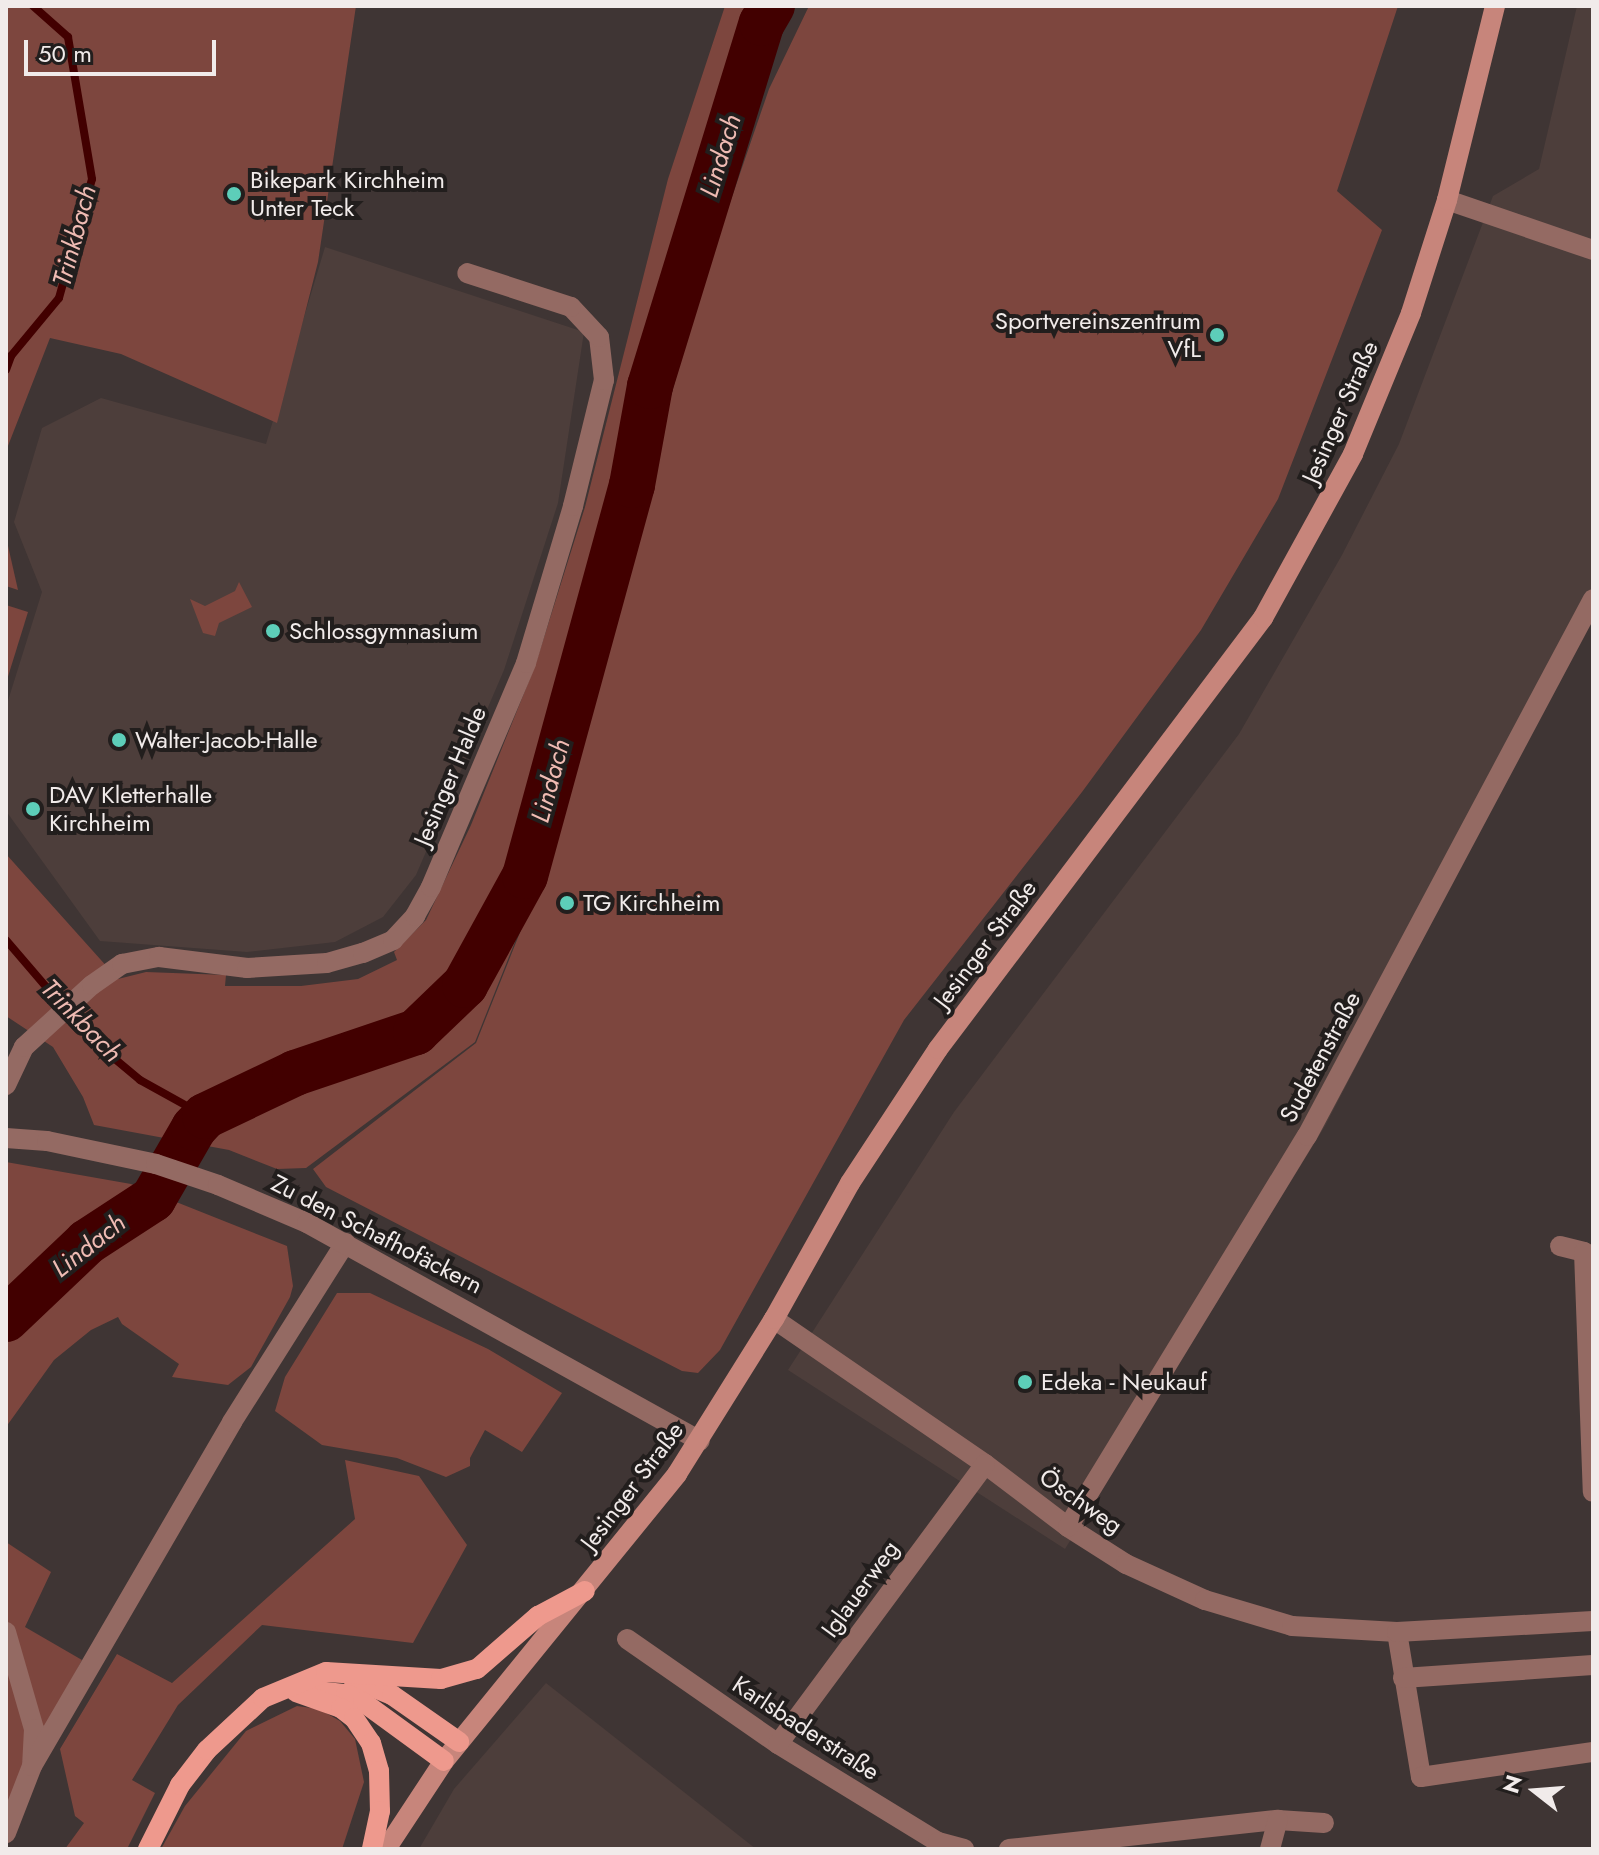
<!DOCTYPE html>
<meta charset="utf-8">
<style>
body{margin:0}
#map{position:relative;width:1599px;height:1855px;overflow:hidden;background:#3f3534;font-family:Jost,sans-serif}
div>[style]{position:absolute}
.built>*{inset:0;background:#4d3e3b}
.green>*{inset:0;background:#7d463e}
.stream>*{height:8px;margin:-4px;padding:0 4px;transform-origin:4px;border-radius:4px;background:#420000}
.river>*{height:46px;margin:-23px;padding:0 23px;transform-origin:23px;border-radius:23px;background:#420000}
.minor>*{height:20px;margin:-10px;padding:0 10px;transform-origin:10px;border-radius:10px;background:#946a63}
.tertiary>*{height:20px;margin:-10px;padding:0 10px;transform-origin:10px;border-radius:10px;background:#946a63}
.secondary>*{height:20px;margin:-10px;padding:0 10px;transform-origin:10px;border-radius:10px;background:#c7857b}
.primary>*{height:20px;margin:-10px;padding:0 10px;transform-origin:10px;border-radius:10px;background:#ee998d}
.dots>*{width:22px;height:22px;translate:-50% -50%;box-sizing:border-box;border:4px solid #221e1d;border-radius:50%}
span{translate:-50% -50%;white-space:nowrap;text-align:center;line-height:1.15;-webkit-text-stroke:8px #221e1d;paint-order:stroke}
.poi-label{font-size:24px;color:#f1ebea}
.left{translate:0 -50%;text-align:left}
.right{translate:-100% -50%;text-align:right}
.street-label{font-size:24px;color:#f1ebea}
.water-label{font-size:26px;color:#efbbb3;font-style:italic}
.frame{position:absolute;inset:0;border:8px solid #f1ebea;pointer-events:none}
.north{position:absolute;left:1495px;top:1751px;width:80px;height:80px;-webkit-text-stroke:6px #221e1d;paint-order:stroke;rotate:287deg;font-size:22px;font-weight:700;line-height:32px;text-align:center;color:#f1ebea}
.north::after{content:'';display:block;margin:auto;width:28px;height:36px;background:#f1ebea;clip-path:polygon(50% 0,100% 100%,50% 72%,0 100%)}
.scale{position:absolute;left:24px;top:40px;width:192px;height:36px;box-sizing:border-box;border:4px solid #f1ebea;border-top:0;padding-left:10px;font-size:24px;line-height:28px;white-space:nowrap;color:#f1ebea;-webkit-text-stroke:6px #221e1d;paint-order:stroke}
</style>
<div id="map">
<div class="built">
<i style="clip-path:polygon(1577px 6px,1593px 6px,1593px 613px,1325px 1126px,1065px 1549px,788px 1370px,954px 1112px,1239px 734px,1342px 555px,1399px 444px,1493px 196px,1539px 169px)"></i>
<i style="clip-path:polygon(325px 247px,584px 332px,558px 503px,504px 670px,416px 875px,383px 917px,335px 942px,247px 952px,100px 941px,6px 811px,6px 707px,42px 592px,14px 522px,42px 428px,101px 398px,266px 444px)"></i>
<i style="clip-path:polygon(546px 1683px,756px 1849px,419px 1849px,454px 1789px)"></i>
</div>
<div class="green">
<i style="clip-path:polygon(6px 6px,356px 6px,318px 262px,277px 423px,121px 354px,50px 338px,6px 451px)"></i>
<i style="clip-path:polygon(725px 6px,794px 6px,748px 111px,688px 294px,629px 543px,542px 874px,475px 1042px,306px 1168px,277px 1169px,229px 1150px,94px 1125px,83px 1097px,53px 1047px,6px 1016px,6px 854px,118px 979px,146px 972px,226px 975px,225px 986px,301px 986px,358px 979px,397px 960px,394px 952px,426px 920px,471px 825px,535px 666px,585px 507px,668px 179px)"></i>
<i style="clip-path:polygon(809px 6px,1398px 6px,1337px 191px,1382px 230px,1278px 499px,1201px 630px,1082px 792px,904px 1020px,720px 1350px,698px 1373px,682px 1371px,326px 1187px,313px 1169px,476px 1043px,544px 872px,697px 299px,769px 89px)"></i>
<i style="clip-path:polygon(6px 537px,18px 590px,6px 586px)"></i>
<i style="clip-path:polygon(239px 582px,252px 607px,219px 623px,215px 636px,203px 633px,190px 599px,205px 606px,235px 591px)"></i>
<i style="clip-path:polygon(6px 605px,28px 612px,6px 683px)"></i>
<i style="clip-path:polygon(6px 1162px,131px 1184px,287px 1246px,293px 1286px,290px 1297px,251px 1367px,228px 1385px,172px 1377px,179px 1364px,122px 1324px,118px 1317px,91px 1330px,54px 1360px,6px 1427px)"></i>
<i style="clip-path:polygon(337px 1293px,370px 1293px,488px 1349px,562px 1393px,522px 1452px,485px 1430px,470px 1458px,470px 1466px,446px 1477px,397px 1458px,322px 1445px,275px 1411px,285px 1377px)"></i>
<i style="clip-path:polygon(345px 1460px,419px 1476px,467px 1545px,413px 1643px,262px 1625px,178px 1705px,132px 1780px,155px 1793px,127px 1849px,65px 1849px,84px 1823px,75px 1816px,60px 1749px,117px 1654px,172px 1683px,355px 1519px)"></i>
<i style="clip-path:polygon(6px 1542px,51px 1572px,25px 1627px,82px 1660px,6px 1805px)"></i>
<i style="clip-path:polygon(297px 1706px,319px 1709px,340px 1721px,355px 1739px,364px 1782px,342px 1849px,161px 1849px,185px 1806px,246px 1731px)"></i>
</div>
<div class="stream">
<i style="left:6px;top:370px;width:15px;rotate:-70deg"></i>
<i style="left:11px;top:356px;width:75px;rotate:-50.4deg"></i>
<i style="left:59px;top:298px;width:123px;rotate:-74.5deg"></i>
<i style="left:92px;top:179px;width:144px;rotate:-99.6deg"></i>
<i style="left:68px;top:37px;width:47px;rotate:-138.5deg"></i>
<i style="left:6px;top:940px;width:130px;rotate:49.4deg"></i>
<i style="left:91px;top:1039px;width:64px;rotate:39.9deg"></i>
<i style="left:140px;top:1080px;width:74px;rotate:29deg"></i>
</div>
<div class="river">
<i style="left:6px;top:1319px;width:112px;rotate:-43.5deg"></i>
<i style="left:87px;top:1242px;width:79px;rotate:-33.1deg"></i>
<i style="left:153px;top:1199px;width:82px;rotate:-60deg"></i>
<i style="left:194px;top:1128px;width:16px;rotate:-47deg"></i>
<i style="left:205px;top:1116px;width:100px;rotate:-25.5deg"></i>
<i style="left:295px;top:1073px;width:128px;rotate:-18.7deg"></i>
<i style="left:416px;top:1032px;width:68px;rotate:-43.8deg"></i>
<i style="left:465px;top:985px;width:124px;rotate:-61.2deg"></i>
<i style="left:525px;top:876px;width:405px;rotate:-74.7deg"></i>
<i style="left:632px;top:485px;width:101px;rotate:-79.7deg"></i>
<i style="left:650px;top:386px;width:380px;rotate:-72.9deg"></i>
<i style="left:762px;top:23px;width:20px;rotate:-60deg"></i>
</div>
<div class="minor">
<i style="left:1447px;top:200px;width:154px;rotate:18.9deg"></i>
<i style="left:6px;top:1085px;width:42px;rotate:-64.7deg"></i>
<i style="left:24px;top:1047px;width:92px;rotate:-42.4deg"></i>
<i style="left:92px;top:985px;width:37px;rotate:-35deg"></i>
<i style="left:122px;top:964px;width:38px;rotate:-11deg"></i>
<i style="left:159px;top:957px;width:89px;rotate:7.1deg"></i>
<i style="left:247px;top:968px;width:80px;rotate:-3.6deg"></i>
<i style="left:327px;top:963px;width:37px;rotate:-16deg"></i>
<i style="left:363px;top:953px;width:33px;rotate:-23deg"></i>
<i style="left:393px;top:940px;width:33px;rotate:-47deg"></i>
<i style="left:415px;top:916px;width:33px;rotate:-61deg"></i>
<i style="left:431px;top:887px;width:243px;rotate:-67deg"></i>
<i style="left:526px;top:663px;width:164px;rotate:-73.3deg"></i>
<i style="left:573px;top:506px;width:130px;rotate:-76.2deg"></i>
<i style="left:604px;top:380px;width:43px;rotate:-96.6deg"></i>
<i style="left:599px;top:337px;width:41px;rotate:-133deg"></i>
<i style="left:571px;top:307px;width:109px;rotate:-161.9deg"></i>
<i style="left:1560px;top:1246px;width:25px;rotate:14deg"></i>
<i style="left:1584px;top:1252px;width:240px;rotate:87.9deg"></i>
<i style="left:774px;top:1319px;width:256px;rotate:34.5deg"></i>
<i style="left:985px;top:1464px;width:104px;rotate:37.2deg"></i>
<i style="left:1068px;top:1527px;width:69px;rotate:32.5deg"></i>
<i style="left:1126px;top:1564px;width:87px;rotate:24.5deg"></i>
<i style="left:1205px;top:1600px;width:91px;rotate:16.6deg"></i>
<i style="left:1292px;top:1626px;width:105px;rotate:3.3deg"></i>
<i style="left:1397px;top:1632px;width:147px;rotate:80.6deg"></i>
<i style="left:1421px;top:1777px;width:174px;rotate:-8.3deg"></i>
<i style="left:1068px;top:1527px;width:458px;rotate:-58.6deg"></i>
<i style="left:1307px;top:1136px;width:608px;rotate:-61.96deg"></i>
<i style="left:6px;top:1632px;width:101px;rotate:73.9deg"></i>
<i style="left:34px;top:1729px;width:33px;rotate:93deg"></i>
<i style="left:1397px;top:1632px;width:196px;rotate:-3.2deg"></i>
<i style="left:627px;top:1639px;width:184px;rotate:34.8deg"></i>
<i style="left:778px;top:1744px;width:188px;rotate:31.5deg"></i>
<i style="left:938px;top:1842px;width:27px;rotate:15deg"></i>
<i style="left:1403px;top:1678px;width:190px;rotate:-3.9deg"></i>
<i style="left:778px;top:1744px;width:348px;rotate:-53.5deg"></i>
<i style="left:6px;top:1833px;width:72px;rotate:-68.8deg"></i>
<i style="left:32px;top:1766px;width:398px;rotate:-59.8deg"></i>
<i style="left:232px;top:1422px;width:212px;rotate:-57.7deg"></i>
<i style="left:1009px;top:1849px;width:271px;rotate:-6.2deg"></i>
<i style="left:1278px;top:1820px;width:46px;rotate:3.7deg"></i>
<i style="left:1270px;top:1849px;width:30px;rotate:-75deg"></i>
</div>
<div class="tertiary">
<i style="left:6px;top:1138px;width:41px;rotate:4.2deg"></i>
<i style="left:47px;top:1141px;width:111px;rotate:11.9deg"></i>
<i style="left:156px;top:1164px;width:65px;rotate:18.7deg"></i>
<i style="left:218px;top:1185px;width:97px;rotate:23.1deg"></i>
<i style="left:307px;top:1223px;width:449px;rotate:29deg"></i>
</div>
<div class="secondary">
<i style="left:386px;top:1849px;width:105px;rotate:-56.6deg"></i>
<i style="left:444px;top:1761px;width:370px;rotate:-50.9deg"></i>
<i style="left:677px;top:1474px;width:183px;rotate:-58deg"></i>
<i style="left:774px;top:1319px;width:156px;rotate:-60.8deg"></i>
<i style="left:850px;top:1183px;width:160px;rotate:-56.7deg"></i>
<i style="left:938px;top:1049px;width:540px;rotate:-52.98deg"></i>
<i style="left:1263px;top:618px;width:187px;rotate:-61.2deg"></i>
<i style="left:1353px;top:454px;width:152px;rotate:-67.6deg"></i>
<i style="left:1411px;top:313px;width:119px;rotate:-72.3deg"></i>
<i style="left:1447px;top:200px;width:200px;rotate:-76.1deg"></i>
</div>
<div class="primary">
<i style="left:353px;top:1679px;width:42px;rotate:22.3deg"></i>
<i style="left:392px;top:1695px;width:82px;rotate:35deg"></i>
<i style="left:316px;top:1691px;width:30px;rotate:6deg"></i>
<i style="left:346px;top:1694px;width:19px;rotate:25deg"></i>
<i style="left:363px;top:1702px;width:100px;rotate:36.1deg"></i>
<i style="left:296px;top:1692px;width:48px;rotate:19.6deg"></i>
<i style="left:341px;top:1708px;width:16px;rotate:38deg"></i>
<i style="left:354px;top:1718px;width:30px;rotate:56deg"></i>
<i style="left:371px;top:1743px;width:29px;rotate:74deg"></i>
<i style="left:379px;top:1771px;width:40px;rotate:88.6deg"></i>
<i style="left:380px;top:1811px;width:39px;rotate:102deg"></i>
<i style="left:148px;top:1849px;width:72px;rotate:-63.4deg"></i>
<i style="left:180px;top:1785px;width:44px;rotate:-52.4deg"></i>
<i style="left:207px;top:1750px;width:76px;rotate:-42.9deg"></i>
<i style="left:263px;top:1698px;width:68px;rotate:-22.4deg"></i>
<i style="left:326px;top:1672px;width:115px;rotate:3.5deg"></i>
<i style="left:441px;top:1679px;width:37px;rotate:-16deg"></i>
<i style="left:477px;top:1669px;width:81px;rotate:-41deg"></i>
<i style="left:538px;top:1616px;width:53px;rotate:-28deg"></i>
</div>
<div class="dots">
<i style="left:234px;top:194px;background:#5dceb9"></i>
<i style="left:1217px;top:335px;background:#5dceb9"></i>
<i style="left:273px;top:631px;background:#5dceb9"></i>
<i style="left:119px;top:740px;background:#5dceb9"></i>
<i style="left:33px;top:809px;background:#5dceb9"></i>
<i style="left:567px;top:903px;background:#5dceb9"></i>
<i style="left:1025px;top:1382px;background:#5dceb9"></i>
</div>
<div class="poi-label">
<span class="left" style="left:250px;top:194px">Bikepark Kirchheim<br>Unter Teck</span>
<span class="right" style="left:1201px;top:335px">Sportvereinszentrum<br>VfL</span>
<span class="left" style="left:289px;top:631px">Schlossgymnasium</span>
<span class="left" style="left:135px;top:740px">Walter-Jacob-Halle</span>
<span class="left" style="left:49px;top:809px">DAV Kletterhalle<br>Kirchheim</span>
<span class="left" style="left:583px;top:903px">TG Kirchheim</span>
<span class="left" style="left:1041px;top:1382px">Edeka - Neukauf</span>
</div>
<div class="street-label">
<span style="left:1340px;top:412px;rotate:-66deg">Jesinger Straße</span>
<span style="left:450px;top:776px;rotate:-67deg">Jesinger Halde</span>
<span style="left:985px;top:944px;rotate:-53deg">Jesinger Straße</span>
<span style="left:1320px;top:1057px;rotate:-62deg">Sudetenstraße</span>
<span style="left:377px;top:1234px;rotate:27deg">Zu den Schafhofäckern</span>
<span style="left:632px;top:1486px;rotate:-53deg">Jesinger Straße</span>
<span style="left:1081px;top:1501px;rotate:35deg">Öschweg</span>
<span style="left:860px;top:1589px;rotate:-54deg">Iglauerweg</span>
<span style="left:806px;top:1728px;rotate:33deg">Karlsbaderstraße</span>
</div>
<div class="water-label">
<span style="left:721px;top:156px;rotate:-73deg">Lindach</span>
<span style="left:75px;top:236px;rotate:-75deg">Trinkbach</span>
<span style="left:551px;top:781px;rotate:-75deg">Lindach</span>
<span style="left:81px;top:1021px;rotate:46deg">Trinkbach</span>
<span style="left:89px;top:1246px;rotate:-38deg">Lindach</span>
</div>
<div class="frame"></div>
<div class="north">N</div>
<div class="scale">50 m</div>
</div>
